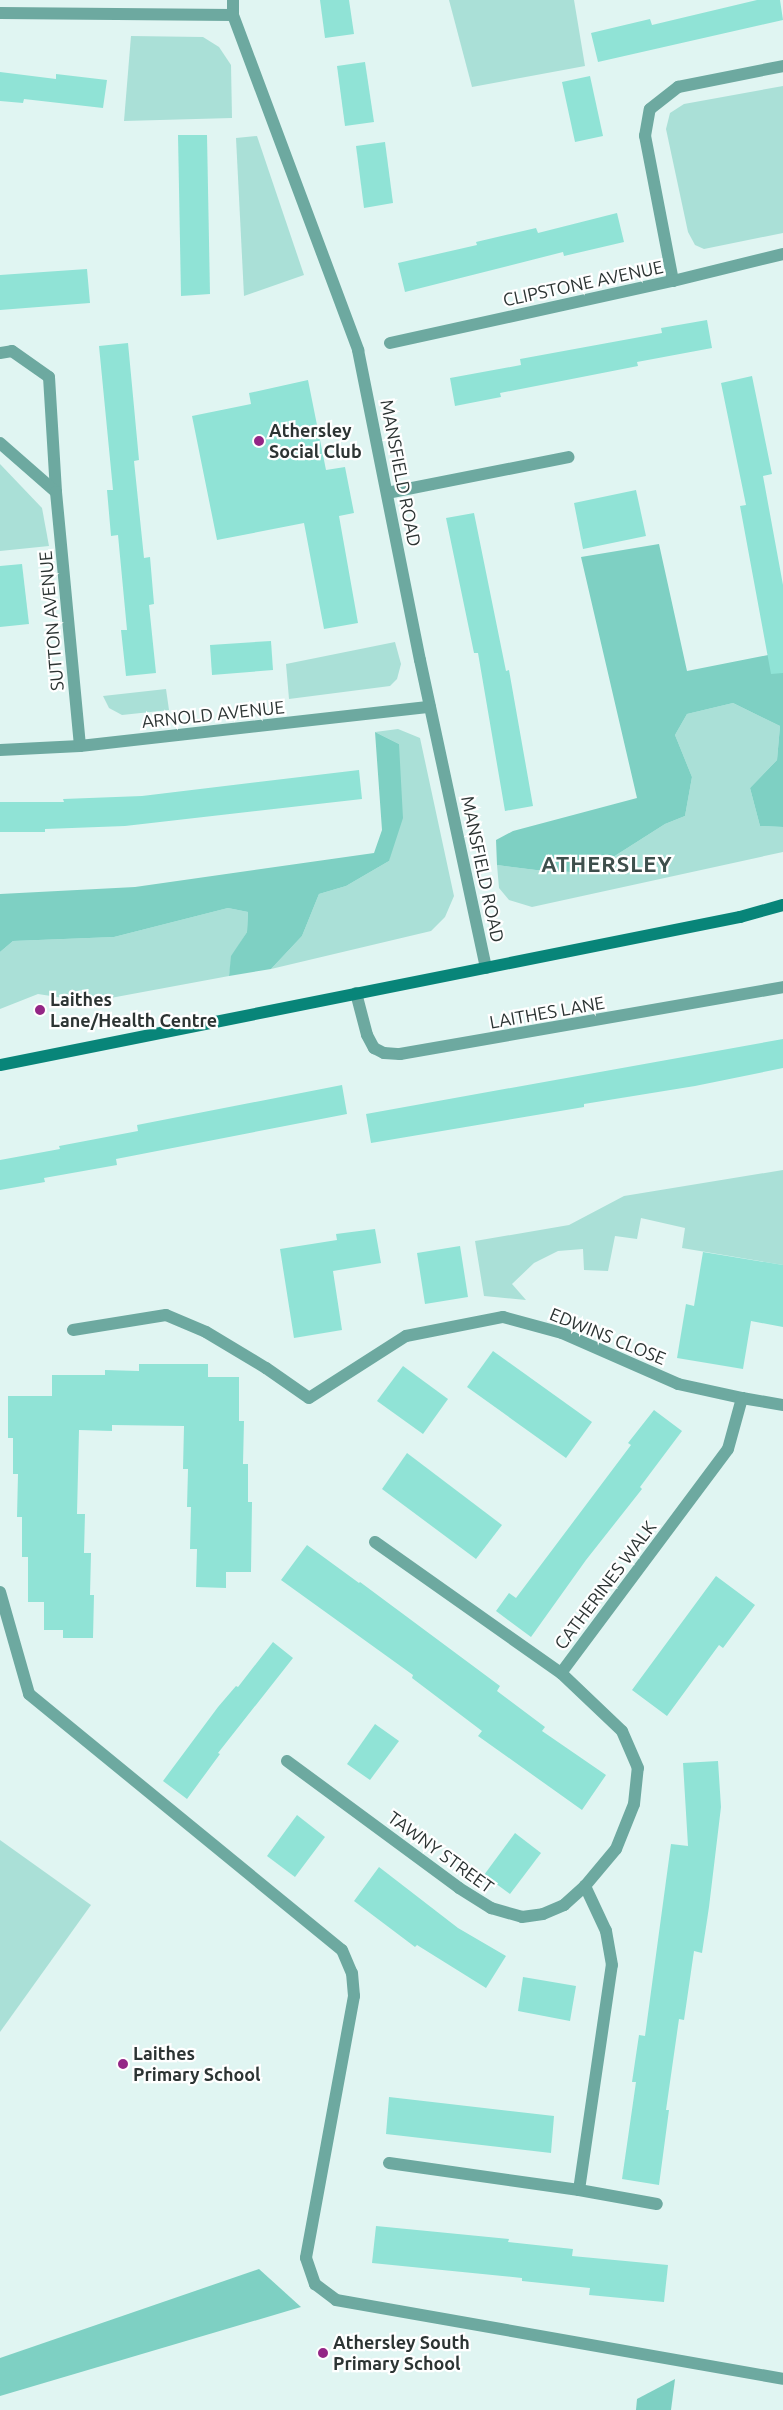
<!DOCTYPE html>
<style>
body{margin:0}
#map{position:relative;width:783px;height:2410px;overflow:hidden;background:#e0f5f2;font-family:Ubuntu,sans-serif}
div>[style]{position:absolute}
.green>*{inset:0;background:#aae0d7}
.forest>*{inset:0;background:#7ed0c3}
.building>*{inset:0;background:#90e3d6}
.service>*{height:12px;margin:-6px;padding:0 6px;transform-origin:6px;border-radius:6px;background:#6da9a0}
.minor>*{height:12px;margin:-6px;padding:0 6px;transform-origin:6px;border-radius:6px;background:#6da9a0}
.secondary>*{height:12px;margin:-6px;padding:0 6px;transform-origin:6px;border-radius:6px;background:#088579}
.dots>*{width:14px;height:14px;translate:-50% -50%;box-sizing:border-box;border:2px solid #fff;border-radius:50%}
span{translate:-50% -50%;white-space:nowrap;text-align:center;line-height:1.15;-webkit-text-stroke:4.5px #fff;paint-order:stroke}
.street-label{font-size:18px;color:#2c3433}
.poi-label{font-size:18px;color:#2c3433;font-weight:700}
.left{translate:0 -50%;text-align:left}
.district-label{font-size:22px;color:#3e4f4c;font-weight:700;letter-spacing:1px}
</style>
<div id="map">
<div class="green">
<i style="clip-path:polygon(449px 0,574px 0,585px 66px,472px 87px)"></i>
<i style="clip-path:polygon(131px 36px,203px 37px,219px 47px,231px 65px,232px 118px,124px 121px)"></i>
<i style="clip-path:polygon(783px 86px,783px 233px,704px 249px,695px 245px,688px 232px,666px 129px,670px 113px,684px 104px)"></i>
<i style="clip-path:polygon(257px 136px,304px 275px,244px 296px,236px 138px)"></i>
<i style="clip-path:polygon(0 464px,42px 508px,49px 546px,0 551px)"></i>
<i style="clip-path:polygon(395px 642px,401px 664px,397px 679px,390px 686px,289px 699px,286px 664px)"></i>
<i style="clip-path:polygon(166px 689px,169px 710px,122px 715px,109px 708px,103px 696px)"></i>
<i style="clip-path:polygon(733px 703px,780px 726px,777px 760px,750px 788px,760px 826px,783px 827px,783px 852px,532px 907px,509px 900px,499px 888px,497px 865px,536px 870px,588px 873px,665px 824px,685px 816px,692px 777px,675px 735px,687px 714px)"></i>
<i style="clip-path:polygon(398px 729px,420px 738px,454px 896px,445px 917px,431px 931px,271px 969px,302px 936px,319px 894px,346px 886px,389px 861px,399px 744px,375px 732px)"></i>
<i style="clip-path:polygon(228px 908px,248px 912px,247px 932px,232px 956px,229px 976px,89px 1002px,38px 994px,0 1009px,0 952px,13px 941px,114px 937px)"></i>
<i style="clip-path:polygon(783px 1170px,783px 1265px,682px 1248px,685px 1228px,641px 1218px,637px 1239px,615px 1236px,608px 1271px,584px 1270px,583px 1249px,558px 1251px,534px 1263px,512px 1284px,526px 1300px,484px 1296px,475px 1241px,569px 1225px,624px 1196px)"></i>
<i style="clip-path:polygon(0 1840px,91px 1905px,0 2032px)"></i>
</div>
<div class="forest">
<i style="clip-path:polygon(659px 544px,687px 671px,783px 652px,783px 827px,760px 826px,750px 788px,777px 760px,780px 726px,733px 703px,687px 714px,675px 735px,692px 777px,685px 816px,665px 824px,588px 873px,536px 870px,497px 865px,496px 840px,513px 831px,637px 798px,581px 557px)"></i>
<i style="clip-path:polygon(375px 732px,399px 744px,403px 818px,389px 861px,346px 886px,319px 894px,302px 936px,271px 969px,229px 976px,231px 956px,247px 932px,248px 912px,228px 908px,114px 937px,13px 941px,0 952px,0 894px,135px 887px,374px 853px,382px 830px)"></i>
<i style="clip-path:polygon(259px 2269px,301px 2307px,0 2396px,0 2358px)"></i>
<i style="clip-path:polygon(675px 2379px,671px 2410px,636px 2410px,637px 2399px)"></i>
</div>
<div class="building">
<i style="clip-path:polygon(320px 0,349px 0,354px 34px,325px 38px)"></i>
<i style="clip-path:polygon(757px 0,780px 0,783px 20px,598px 62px,591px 33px,650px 19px,652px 25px)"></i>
<i style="clip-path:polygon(365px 62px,374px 122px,345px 126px,337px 66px)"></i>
<i style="clip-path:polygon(0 72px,56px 79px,56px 74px,107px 80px,103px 108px,24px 99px,23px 103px,0 101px)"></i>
<i style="clip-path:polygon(590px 76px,603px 136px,575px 142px,562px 82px)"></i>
<i style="clip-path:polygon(178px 135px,207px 135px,210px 294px,181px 296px)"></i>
<i style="clip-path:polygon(385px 142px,393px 203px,364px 208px,356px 146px)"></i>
<i style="clip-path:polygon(617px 213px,624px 242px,564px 256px,563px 252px,405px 292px,398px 263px,477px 245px,476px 242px,536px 228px,538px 233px)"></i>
<i style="clip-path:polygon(87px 269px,90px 303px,0 310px,0 275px)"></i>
<i style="clip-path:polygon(707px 320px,712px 348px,637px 362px,638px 366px,500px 393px,501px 397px,455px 406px,450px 378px,521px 365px,520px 359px,662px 333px,661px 328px)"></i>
<i style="clip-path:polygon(128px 343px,139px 460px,134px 461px,144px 558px,150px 557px,154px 604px,149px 605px,156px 673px,126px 676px,121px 630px,127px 630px,118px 535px,111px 536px,107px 490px,113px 490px,99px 346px)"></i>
<i style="clip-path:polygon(752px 376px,772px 474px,763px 476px,783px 585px,783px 673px,771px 674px,740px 506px,746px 505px,721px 383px)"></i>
<i style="clip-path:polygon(308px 380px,326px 470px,345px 467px,354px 513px,339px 516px,358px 623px,324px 629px,304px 523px,217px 540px,192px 416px,251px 404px,249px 393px)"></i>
<i style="clip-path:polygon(636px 490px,646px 536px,583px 549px,574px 503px)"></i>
<i style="clip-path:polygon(474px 513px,506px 671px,509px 670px,533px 806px,505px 811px,478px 653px,474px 653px,446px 518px)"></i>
<i style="clip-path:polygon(22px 564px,29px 624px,0 627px,0 566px)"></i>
<i style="clip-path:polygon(271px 641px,273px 670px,212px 675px,210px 645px)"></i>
<i style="clip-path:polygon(359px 770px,362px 799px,125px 826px,45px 829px,45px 832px,0 832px,0 802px,64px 802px,63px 799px,142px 796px)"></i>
<i style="clip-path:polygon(783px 1039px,783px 1068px,695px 1086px,584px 1104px,584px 1107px,371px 1143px,366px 1114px)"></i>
<i style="clip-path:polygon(342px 1085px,347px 1114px,116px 1159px,117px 1165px,44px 1178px,45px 1182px,0 1190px,0 1160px,60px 1149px,59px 1146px,138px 1131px,137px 1125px)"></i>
<i style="clip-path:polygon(375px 1229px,381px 1263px,333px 1271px,342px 1330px,294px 1338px,280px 1249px,337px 1240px,336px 1234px)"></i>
<i style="clip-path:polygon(460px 1246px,468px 1297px,425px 1304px,417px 1253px)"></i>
<i style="clip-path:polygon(703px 1252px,783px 1265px,783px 1327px,751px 1321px,743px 1369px,677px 1358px,686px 1304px,694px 1306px)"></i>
<i style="clip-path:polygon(493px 1351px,592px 1422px,566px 1458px,467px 1387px)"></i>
<i style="clip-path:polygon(139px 1364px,208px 1364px,208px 1377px,239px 1377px,239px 1421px,244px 1421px,243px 1464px,248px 1464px,248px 1502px,252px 1502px,251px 1572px,226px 1572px,226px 1588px,196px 1587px,197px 1549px,190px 1549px,191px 1507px,187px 1507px,188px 1469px,183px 1469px,184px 1426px,112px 1425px,112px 1431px,79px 1430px,77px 1514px,85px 1514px,84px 1553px,91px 1553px,90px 1595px,94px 1595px,93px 1638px,63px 1638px,63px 1630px,44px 1630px,44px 1602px,28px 1602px,28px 1557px,22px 1557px,22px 1517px,17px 1517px,18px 1474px,13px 1474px,13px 1438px,8px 1438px,8px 1396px,52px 1396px,52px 1375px,105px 1375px,105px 1370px,139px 1371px)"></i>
<i style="clip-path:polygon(403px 1366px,448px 1399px,423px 1434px,377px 1401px)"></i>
<i style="clip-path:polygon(654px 1410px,682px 1431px,640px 1487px,642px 1489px,586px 1560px,531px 1637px,496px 1611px,509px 1593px,516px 1598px,631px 1445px,628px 1443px)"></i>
<i style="clip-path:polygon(407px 1453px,502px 1525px,476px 1559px,382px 1489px)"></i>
<i style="clip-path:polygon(307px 1545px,359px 1583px,360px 1582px,500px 1686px,497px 1691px,545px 1727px,542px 1731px,606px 1775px,582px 1810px,478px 1736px,482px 1731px,412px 1678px,413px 1675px,281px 1580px)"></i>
<i style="clip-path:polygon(716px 1576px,755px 1605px,723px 1648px,719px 1645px,667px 1716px,632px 1690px)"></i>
<i style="clip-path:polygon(273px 1642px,293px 1658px,218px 1753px,220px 1754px,187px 1799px,163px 1781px,218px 1707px,236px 1686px,238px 1687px)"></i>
<i style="clip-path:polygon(375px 1724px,399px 1741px,370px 1780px,347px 1764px)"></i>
<i style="clip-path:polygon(718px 1761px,721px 1807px,709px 1907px,702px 1953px,694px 1951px,684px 2020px,679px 2019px,666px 2110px,669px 2110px,659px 2185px,622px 2179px,636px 2082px,632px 2082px,639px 2035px,645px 2036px,671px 1844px,688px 1846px,683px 1763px)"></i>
<i style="clip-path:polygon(297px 1815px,325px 1837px,295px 1877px,267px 1856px)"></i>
<i style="clip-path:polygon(515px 1833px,541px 1853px,510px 1894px,484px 1875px)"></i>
<i style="clip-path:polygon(379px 1867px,458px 1928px,506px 1956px,486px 1988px,417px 1945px,415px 1947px,354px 1901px)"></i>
<i style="clip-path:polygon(523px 1977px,576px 1986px,570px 2021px,518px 2011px)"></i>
<i style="clip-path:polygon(389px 2097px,554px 2116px,551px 2153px,386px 2134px)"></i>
<i style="clip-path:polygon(376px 2226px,509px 2239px,508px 2242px,573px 2249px,572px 2256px,668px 2265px,664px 2302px,589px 2295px,590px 2288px,522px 2281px,522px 2278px,372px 2263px)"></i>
</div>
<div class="service">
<i style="left:387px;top:493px;width:185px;rotate:-11.2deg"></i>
<i style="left:0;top:1592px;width:106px;rotate:74.1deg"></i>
<i style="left:29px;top:1694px;width:404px;rotate:39.3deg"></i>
<i style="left:342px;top:1950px;width:25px;rotate:67deg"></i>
<i style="left:352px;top:1973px;width:23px;rotate:85deg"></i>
<i style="left:354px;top:1996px;width:266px;rotate:100.4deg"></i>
<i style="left:306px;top:2258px;width:28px;rotate:71deg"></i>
<i style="left:315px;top:2284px;width:26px;rotate:37deg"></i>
<i style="left:336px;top:2300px;width:454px;rotate:10deg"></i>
</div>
<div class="minor">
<i style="left:233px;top:0;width:15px;rotate:90deg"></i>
<i style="left:233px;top:15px;width:358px;rotate:69.5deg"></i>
<i style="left:358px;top:350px;width:316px;rotate:78.7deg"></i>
<i style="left:420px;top:660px;width:315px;rotate:77.9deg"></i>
<i style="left:0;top:13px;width:233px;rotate:0.5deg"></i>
<i style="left:673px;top:281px;width:148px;rotate:-100.9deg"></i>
<i style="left:645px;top:136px;width:27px;rotate:-80deg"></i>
<i style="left:650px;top:109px;width:36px;rotate:-38deg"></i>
<i style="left:678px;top:87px;width:107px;rotate:-11.3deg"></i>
<i style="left:390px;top:343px;width:290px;rotate:-12.4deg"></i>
<i style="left:673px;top:281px;width:113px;rotate:-13.8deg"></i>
<i style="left:0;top:353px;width:12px;rotate:-9deg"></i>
<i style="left:12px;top:351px;width:45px;rotate:35.1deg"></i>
<i style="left:49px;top:377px;width:115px;rotate:86.5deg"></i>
<i style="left:0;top:443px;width:74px;rotate:41.2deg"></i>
<i style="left:56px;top:492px;width:255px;rotate:84.6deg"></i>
<i style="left:0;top:750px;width:80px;rotate:-2.9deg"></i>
<i style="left:80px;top:746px;width:352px;rotate:-6.4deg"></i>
<i style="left:356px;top:993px;width:43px;rotate:75.3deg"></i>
<i style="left:367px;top:1035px;width:15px;rotate:62deg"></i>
<i style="left:374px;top:1048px;width:11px;rotate:27deg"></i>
<i style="left:384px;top:1053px;width:16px;rotate:4deg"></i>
<i style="left:400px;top:1054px;width:389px;rotate:-9.9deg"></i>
<i style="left:73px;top:1330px;width:94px;rotate:-9.2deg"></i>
<i style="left:166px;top:1315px;width:43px;rotate:23deg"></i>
<i style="left:206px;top:1332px;width:70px;rotate:31deg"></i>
<i style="left:266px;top:1368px;width:52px;rotate:34.9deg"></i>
<i style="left:309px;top:1398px;width:115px;rotate:-32.6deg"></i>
<i style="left:406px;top:1336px;width:99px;rotate:-11.1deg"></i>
<i style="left:503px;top:1317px;width:61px;rotate:15.2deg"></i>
<i style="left:562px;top:1333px;width:127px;rotate:23.7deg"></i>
<i style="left:678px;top:1384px;width:66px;rotate:12.3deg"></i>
<i style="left:742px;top:1398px;width:42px;rotate:9.7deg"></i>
<i style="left:375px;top:1542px;width:228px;rotate:35.2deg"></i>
<i style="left:561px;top:1673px;width:279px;rotate:-53.3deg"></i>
<i style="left:728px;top:1449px;width:53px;rotate:-74.6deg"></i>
<i style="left:287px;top:1761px;width:214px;rotate:36.4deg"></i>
<i style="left:459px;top:1888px;width:38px;rotate:32deg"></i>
<i style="left:491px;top:1908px;width:32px;rotate:16deg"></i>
<i style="left:522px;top:1917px;width:21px;rotate:-8deg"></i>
<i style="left:543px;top:1914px;width:23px;rotate:-23deg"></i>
<i style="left:564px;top:1905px;width:28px;rotate:-42deg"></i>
<i style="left:585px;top:1886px;width:48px;rotate:-50deg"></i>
<i style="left:616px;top:1849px;width:48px;rotate:-68.2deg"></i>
<i style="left:634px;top:1804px;width:36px;rotate:-84deg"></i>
<i style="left:638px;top:1768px;width:40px;rotate:-113.4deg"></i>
<i style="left:622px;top:1731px;width:84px;rotate:-136.4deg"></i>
<i style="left:389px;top:2163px;width:192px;rotate:8.1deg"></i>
<i style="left:579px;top:2190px;width:79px;rotate:10.2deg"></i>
<i style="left:579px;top:2190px;width:227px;rotate:-81.7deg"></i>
<i style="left:612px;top:1965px;width:35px;rotate:-100deg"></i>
<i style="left:606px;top:1931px;width:50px;rotate:-115deg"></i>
</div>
<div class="secondary">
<i style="left:0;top:1065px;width:755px;rotate:-11.31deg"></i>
<i style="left:740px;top:917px;width:45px;rotate:-15.6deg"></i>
</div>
<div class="dots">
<i style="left:259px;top:441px;background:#942686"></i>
<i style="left:40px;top:1010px;background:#942686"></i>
<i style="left:123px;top:2064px;background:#942686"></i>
<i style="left:323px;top:2353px;background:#942686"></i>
</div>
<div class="street-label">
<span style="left:583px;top:283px;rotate:-12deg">CLIPSTONE AVENUE</span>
<span style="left:401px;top:473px;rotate:79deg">MANSFIELD ROAD</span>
<span style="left:51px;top:621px;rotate:-95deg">SUTTON AVENUE</span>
<span style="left:213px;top:714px;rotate:-6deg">ARNOLD AVENUE</span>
<span style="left:483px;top:869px;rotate:78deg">MANSFIELD ROAD</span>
<span style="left:547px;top:1012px;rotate:-10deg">LAITHES LANE</span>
<span style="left:608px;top:1336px;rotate:22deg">EDWINS CLOSE</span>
<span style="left:605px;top:1585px;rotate:-53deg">CATHERINES WALK</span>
<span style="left:441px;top:1852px;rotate:36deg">TAWNY STREET</span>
</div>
<div class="poi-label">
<span class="left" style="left:269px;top:441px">Athersley<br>Social Club</span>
<span class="left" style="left:50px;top:1010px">Laithes<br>Lane/Health Centre</span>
<span class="left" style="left:133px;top:2064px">Laithes<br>Primary School</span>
<span class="left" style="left:333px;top:2353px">Athersley South<br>Primary School</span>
</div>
<div class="district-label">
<span style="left:607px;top:864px">ATHERSLEY</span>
</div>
</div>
